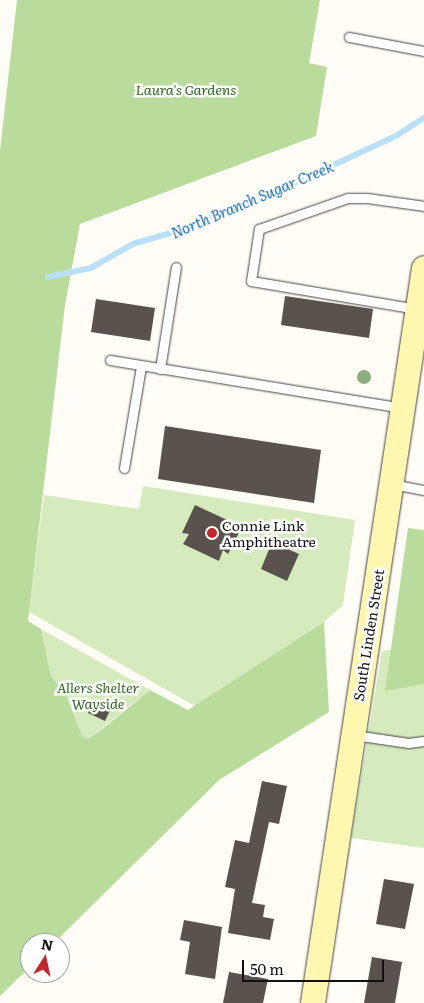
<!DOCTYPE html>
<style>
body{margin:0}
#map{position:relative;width:424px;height:1003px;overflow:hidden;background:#fffdf5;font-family:Literata,serif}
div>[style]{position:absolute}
.green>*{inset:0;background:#d5ebbd}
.forest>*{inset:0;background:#b9dc9c}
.stream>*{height:5.5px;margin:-2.75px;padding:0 2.75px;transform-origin:2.75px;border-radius:2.75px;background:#b9e0f7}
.building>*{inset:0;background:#5a524d}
.roads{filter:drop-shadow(0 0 1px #444) drop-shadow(0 0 1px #444)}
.lane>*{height:9px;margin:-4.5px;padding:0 4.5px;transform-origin:4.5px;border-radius:4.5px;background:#fff}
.secondary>*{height:24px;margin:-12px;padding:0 12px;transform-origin:12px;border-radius:12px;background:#fff6b0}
.trees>*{width:14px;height:14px;margin:-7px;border-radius:50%;background:#8dad7f}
.dots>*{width:14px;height:14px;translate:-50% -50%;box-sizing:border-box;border:2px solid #fff;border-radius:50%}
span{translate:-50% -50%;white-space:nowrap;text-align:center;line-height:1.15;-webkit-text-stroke:5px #fff;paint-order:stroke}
.park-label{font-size:14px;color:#2f6b1f;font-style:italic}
.poi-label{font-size:14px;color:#111}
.left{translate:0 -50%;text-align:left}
.street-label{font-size:14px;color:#111}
.water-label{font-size:15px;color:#1768a6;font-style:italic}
.north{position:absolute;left:20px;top:933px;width:50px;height:50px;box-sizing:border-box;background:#fff;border:1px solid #a0a0a0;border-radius:50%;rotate:10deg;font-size:14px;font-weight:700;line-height:20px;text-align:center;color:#111}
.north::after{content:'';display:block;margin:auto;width:18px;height:22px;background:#c4262e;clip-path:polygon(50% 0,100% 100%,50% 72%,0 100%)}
.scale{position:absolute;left:242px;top:960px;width:142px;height:22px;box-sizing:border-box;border:2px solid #111;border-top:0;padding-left:6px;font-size:15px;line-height:18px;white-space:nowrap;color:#111;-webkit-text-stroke:4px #fff;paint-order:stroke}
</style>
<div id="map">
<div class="green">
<i style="clip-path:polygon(143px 486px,355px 520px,343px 605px,324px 622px,195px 706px,29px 612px,44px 495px,139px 509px)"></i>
<i style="clip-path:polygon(41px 629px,150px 690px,88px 739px,82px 736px,66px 695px,51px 676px)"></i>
<i style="clip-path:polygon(424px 642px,424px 848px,351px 838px,382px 651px)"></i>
</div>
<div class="forest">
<i style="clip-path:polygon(17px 0,320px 0,309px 63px,327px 67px,316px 136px,80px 224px,65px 305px,28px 621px,41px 629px,51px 676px,66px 695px,82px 736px,88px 739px,110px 723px,150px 690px,188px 710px,324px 622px,329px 712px,219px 780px,54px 943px,30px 943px,30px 967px,0 996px,0 151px)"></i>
<i style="clip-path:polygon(408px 528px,424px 530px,424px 684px,385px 691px)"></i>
</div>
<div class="stream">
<i style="left:48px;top:277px;width:44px;rotate:-11.8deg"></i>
<i style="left:91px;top:268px;width:48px;rotate:-29.7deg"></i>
<i style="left:133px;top:244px;width:60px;rotate:-16.3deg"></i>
<i style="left:191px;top:227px;width:32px;rotate:-28deg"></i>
<i style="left:219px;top:212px;width:86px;rotate:-21.2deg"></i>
<i style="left:299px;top:181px;width:107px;rotate:-24.9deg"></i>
<i style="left:396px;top:136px;width:33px;rotate:-33deg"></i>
</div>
<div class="building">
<i style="clip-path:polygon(285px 296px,373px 309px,369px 338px,281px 325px)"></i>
<i style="clip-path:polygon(96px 299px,155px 308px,150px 341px,91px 332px)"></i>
<i style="clip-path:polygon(165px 426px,321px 450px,314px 503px,158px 479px)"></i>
<i style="clip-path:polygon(195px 505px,242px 527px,228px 554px,223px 550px,219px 561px,183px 544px,189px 534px,182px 533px)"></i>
<i style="clip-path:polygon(272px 542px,299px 554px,287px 581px,261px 569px)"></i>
<i style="clip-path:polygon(94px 700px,111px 708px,105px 721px,88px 713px)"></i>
<i style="clip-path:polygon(262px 781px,287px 786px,279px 824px,269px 822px,252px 903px,265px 905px,263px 917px,274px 919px,270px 940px,228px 933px,235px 889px,225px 887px,235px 840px,249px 843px)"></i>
<i style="clip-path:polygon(384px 879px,414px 884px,405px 929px,376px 924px)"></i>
<i style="clip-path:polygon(184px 920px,222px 927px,215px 979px,185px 974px,190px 942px,180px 940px)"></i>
<i style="clip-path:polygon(372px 957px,402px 962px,395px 1003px,364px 1003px)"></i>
<i style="clip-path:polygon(229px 972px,268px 979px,263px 1003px,223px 1003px)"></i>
</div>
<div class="roads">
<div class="lane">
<i style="left:349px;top:37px;width:76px;rotate:10.6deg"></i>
<i style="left:417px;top:309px;width:168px;rotate:-170.4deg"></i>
<i style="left:251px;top:281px;width:53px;rotate:-81.3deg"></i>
<i style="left:259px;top:229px;width:94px;rotate:-19.2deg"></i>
<i style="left:348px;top:198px;width:19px"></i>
<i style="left:367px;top:198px;width:58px;rotate:8deg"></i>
<i style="left:110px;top:360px;width:297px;rotate:9.3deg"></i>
<i style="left:160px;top:369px;width:103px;rotate:-81.1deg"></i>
<i style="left:124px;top:468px;width:103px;rotate:-80.5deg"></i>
<i style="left:392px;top:484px;width:33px;rotate:11deg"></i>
<i style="left:354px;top:735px;width:55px;rotate:8.4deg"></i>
<i style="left:408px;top:743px;width:16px;rotate:-7deg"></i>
</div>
<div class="secondary">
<i style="left:313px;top:1003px;width:743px;rotate:-81.41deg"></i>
</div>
</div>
<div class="trees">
<i style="left:364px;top:377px"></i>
</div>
<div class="dots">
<i style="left:212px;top:533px;background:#c4262e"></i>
</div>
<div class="park-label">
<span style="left:186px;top:89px">Laura's Gardens</span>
<span style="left:98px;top:695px">Allers Shelter<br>Wayside</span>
</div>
<div class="poi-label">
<span class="left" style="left:222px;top:533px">Connie Link<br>Amphitheatre</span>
</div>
<div class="street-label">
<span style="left:368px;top:635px;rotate:-81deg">South Linden Street</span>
</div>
<div class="water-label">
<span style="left:252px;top:199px;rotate:-23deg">North Branch Sugar Creek</span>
</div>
<div class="north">N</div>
<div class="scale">50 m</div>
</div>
